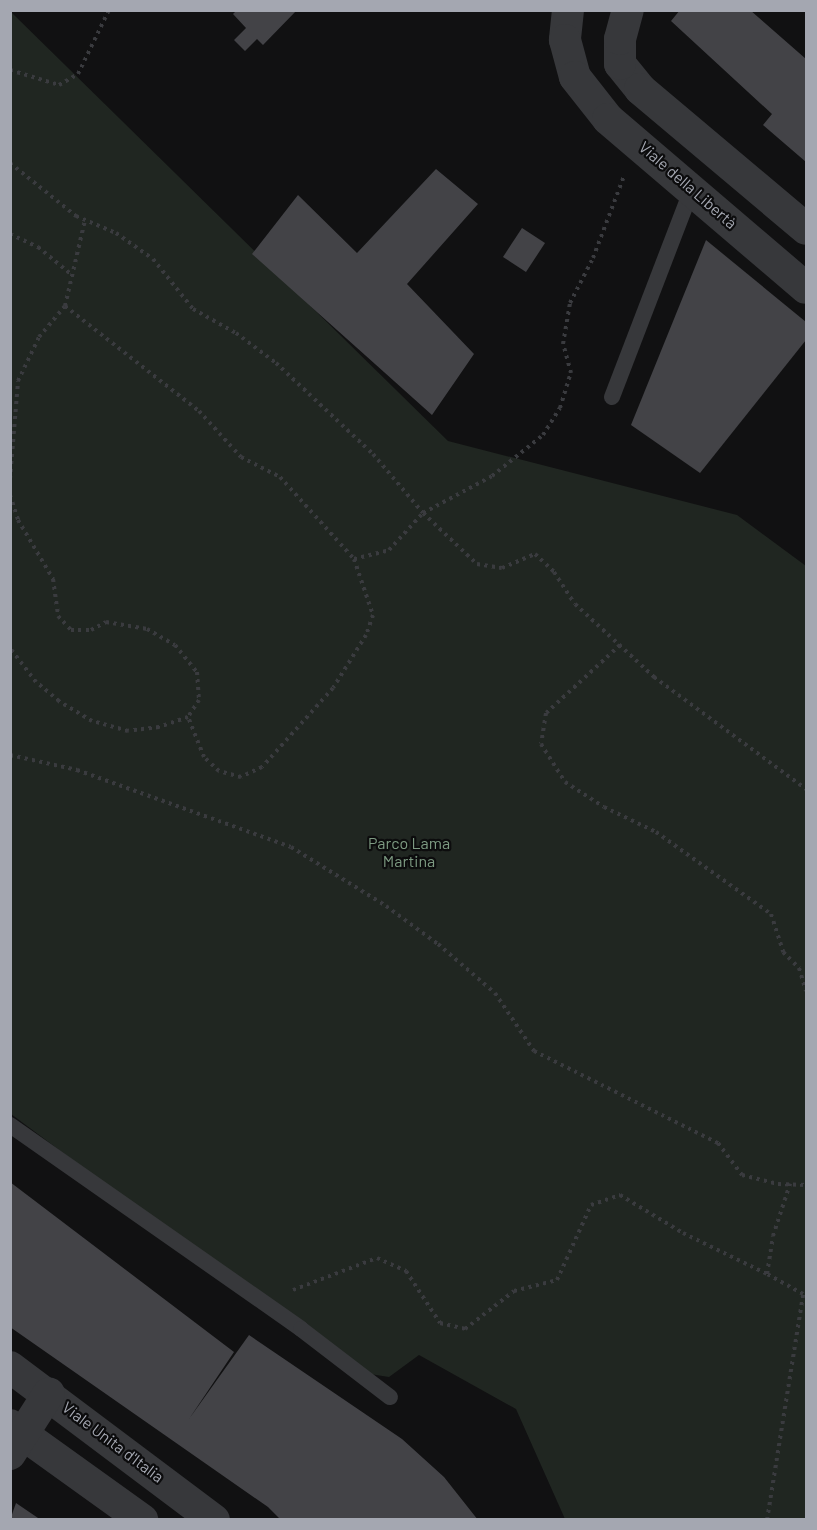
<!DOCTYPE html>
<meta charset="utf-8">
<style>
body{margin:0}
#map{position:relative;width:817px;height:1530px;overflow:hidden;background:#111112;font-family:Barlow,sans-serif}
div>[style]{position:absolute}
.green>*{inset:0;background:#202621}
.building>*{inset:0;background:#434347}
.path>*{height:4px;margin-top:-2px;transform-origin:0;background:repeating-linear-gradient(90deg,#3a3b3f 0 3px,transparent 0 7.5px)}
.lane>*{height:16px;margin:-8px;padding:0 8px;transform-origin:8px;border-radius:8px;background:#37383b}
.street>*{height:32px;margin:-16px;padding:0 16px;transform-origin:16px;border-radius:16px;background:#37383b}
span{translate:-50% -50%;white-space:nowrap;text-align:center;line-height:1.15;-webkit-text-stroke:4.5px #0c0c0d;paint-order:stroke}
.street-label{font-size:16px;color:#a4a7b1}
.park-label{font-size:16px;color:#7d9a82}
.frame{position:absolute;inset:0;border:12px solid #a4a7b1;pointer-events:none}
</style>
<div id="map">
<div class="green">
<i style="clip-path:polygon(10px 11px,448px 441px,737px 515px,806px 566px,806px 1519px,565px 1519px,516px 1409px,419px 1355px,389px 1377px,357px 1372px,11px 1114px)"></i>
</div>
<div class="building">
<i style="clip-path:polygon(237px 10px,297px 10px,263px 45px,257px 39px,245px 51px,234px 40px,246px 28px,233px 14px)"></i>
<i style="clip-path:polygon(680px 10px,750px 10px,806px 59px,806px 162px,763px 125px,772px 114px,671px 21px)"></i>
<i style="clip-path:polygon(436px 169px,478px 204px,407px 284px,474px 354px,432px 415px,252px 254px,298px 195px,357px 253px)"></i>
<i style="clip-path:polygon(522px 228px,545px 243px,526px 272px,503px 257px)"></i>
<i style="clip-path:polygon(706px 240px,806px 322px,806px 340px,700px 473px,631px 425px)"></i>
<i style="clip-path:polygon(10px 1182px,234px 1352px,189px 1419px,249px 1335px,402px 1439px,444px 1477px,478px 1520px,281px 1520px,268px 1507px,10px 1327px)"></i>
<i style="clip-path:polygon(16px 1503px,41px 1520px,10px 1520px)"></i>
</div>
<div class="path">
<i style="left:10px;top:70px;width:51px;rotate:17deg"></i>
<i style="left:59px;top:85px;width:22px;rotate:-30deg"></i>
<i style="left:78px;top:74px;width:71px;rotate:-64.2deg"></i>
<i style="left:10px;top:163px;width:85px;rotate:38.8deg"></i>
<i style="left:76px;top:216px;width:43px;rotate:23deg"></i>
<i style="left:116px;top:233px;width:45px;rotate:35.1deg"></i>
<i style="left:153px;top:259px;width:64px;rotate:51.3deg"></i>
<i style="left:193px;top:309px;width:49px;rotate:29.2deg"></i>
<i style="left:236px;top:333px;width:50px;rotate:36.9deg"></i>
<i style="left:276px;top:363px;width:133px;rotate:43.2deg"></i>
<i style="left:373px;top:454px;width:77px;rotate:49.7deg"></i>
<i style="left:423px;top:513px;width:74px;rotate:43.4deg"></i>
<i style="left:477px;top:564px;width:25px;rotate:9deg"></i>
<i style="left:502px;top:568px;width:36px;rotate:-23deg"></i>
<i style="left:535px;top:554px;width:26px;rotate:43deg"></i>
<i style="left:554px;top:572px;width:38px;rotate:57deg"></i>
<i style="left:575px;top:604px;width:108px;rotate:42.7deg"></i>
<i style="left:654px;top:677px;width:189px;rotate:36.4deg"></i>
<i style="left:10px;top:234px;width:31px;rotate:25deg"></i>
<i style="left:38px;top:247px;width:44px;rotate:39.5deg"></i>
<i style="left:65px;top:306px;width:170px;rotate:38.1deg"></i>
<i style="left:199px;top:411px;width:62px;rotate:47.6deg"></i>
<i style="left:241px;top:457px;width:44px;rotate:27.1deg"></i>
<i style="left:280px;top:477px;width:110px;rotate:47.9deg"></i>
<i style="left:354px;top:559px;width:59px;rotate:71.3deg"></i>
<i style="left:373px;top:615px;width:21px;rotate:109deg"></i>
<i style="left:366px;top:635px;width:62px;rotate:121.9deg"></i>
<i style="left:333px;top:688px;width:106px;rotate:131.9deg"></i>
<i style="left:262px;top:767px;width:23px;rotate:155deg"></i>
<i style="left:241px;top:777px;width:23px;rotate:-165deg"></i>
<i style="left:219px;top:771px;width:21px;rotate:-137deg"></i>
<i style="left:204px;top:757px;width:43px;rotate:-111.8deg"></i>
<i style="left:10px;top:479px;width:98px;rotate:-85.3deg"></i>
<i style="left:18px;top:381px;width:49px;rotate:-64.5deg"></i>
<i style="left:39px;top:337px;width:40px;rotate:-50deg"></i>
<i style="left:65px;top:306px;width:88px;rotate:-76.9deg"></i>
<i style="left:10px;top:495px;width:26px;rotate:72deg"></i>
<i style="left:18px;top:520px;width:69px;rotate:59.3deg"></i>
<i style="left:53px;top:579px;width:37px;rotate:82deg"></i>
<i style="left:58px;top:616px;width:19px;rotate:47deg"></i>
<i style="left:71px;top:630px;width:20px"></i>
<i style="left:91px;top:630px;width:17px;rotate:-28deg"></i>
<i style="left:106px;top:622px;width:42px;rotate:9.7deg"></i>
<i style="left:147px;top:629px;width:32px;rotate:30deg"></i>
<i style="left:175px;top:645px;width:35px;rotate:51deg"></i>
<i style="left:197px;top:672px;width:28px;rotate:86deg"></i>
<i style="left:199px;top:700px;width:20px;rotate:123deg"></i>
<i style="left:188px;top:717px;width:31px;rotate:161deg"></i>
<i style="left:159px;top:727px;width:31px;rotate:173deg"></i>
<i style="left:128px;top:731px;width:37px;rotate:-164deg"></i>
<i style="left:92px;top:721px;width:39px;rotate:-149deg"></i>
<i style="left:59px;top:701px;width:30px;rotate:-140deg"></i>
<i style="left:36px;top:682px;width:43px;rotate:-127.4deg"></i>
<i style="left:354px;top:559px;width:36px;rotate:-14deg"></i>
<i style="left:389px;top:550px;width:50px;rotate:-47.4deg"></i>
<i style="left:423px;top:513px;width:78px;rotate:-28.2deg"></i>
<i style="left:492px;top:476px;width:65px;rotate:-38.8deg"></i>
<i style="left:543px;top:435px;width:32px;rotate:-58deg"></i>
<i style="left:560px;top:408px;width:37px;rotate:-73deg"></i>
<i style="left:571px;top:373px;width:30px;rotate:-105deg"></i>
<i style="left:563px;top:344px;width:42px;rotate:-80.3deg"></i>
<i style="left:570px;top:303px;width:51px;rotate:-62.9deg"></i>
<i style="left:593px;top:258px;width:88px;rotate:-69.3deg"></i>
<i style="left:620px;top:645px;width:100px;rotate:137.4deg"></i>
<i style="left:546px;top:713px;width:31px;rotate:99deg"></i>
<i style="left:541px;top:744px;width:45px;rotate:57.7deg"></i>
<i style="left:565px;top:782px;width:46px;rotate:32.7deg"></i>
<i style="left:604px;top:807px;width:58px;rotate:25.7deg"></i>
<i style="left:656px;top:832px;width:141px;rotate:35.5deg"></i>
<i style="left:771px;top:914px;width:40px;rotate:72deg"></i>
<i style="left:783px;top:952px;width:23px;rotate:45deg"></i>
<i style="left:799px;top:968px;width:24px;rotate:73deg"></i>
<i style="left:10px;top:755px;width:69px;rotate:12.6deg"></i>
<i style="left:77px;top:770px;width:227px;rotate:19.8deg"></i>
<i style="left:291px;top:847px;width:112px;rotate:31.8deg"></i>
<i style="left:386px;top:906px;width:64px;rotate:36.2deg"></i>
<i style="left:438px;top:944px;width:75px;rotate:40.7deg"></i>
<i style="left:495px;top:993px;width:70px;rotate:56.1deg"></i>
<i style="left:534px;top:1051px;width:206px;rotate:26.6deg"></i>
<i style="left:718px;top:1143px;width:40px;rotate:53deg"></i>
<i style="left:742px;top:1175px;width:37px;rotate:14deg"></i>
<i style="left:778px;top:1184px;width:28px;rotate:2deg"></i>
<i style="left:293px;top:1290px;width:90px;rotate:-20.9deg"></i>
<i style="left:377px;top:1258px;width:32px;rotate:24deg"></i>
<i style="left:406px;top:1271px;width:62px;rotate:56.8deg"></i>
<i style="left:440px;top:1323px;width:26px;rotate:13deg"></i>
<i style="left:465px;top:1329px;width:62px;rotate:-37.8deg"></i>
<i style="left:514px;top:1291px;width:44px;rotate:-14.3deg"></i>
<i style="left:557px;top:1280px;width:82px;rotate:-65.6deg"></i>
<i style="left:591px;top:1205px;width:31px;rotate:-19deg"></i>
<i style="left:620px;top:1195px;width:74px;rotate:31.1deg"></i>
<i style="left:683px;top:1233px;width:93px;rotate:26deg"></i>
<i style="left:767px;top:1520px;width:229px;rotate:-80.9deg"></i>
<i style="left:803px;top:1294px;width:41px;rotate:-150.9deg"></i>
<i style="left:767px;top:1274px;width:38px;rotate:-81deg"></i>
<i style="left:773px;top:1236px;width:55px;rotate:-71.9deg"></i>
</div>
<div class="lane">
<i style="left:612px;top:397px;width:223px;rotate:-69deg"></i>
<i style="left:10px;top:1125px;width:355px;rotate:35deg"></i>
<i style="left:301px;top:1329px;width:112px;rotate:37.4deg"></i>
</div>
<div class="street">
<i style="left:568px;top:10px;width:30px;rotate:96deg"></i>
<i style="left:565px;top:40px;width:38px;rotate:75deg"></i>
<i style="left:575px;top:77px;width:53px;rotate:51.8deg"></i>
<i style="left:608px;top:119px;width:260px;rotate:40.5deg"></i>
<i style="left:620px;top:64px;width:32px;rotate:51deg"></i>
<i style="left:640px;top:89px;width:217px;rotate:40.1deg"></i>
<i style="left:620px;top:64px;width:25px;rotate:-90deg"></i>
<i style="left:620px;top:39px;width:30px;rotate:-75deg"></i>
<i style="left:10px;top:1367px;width:255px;rotate:36.9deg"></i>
<i style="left:10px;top:1425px;width:163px;rotate:35.7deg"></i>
<i style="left:10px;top:1454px;width:72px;rotate:-57.4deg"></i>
</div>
<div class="street-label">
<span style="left:688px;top:185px;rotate:41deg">Viale della Libertà</span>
<span style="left:113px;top:1442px;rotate:37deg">Viale Unita d'Italia</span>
</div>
<div class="park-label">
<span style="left:409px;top:852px">Parco Lama<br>Martina</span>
</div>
<div class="frame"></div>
</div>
